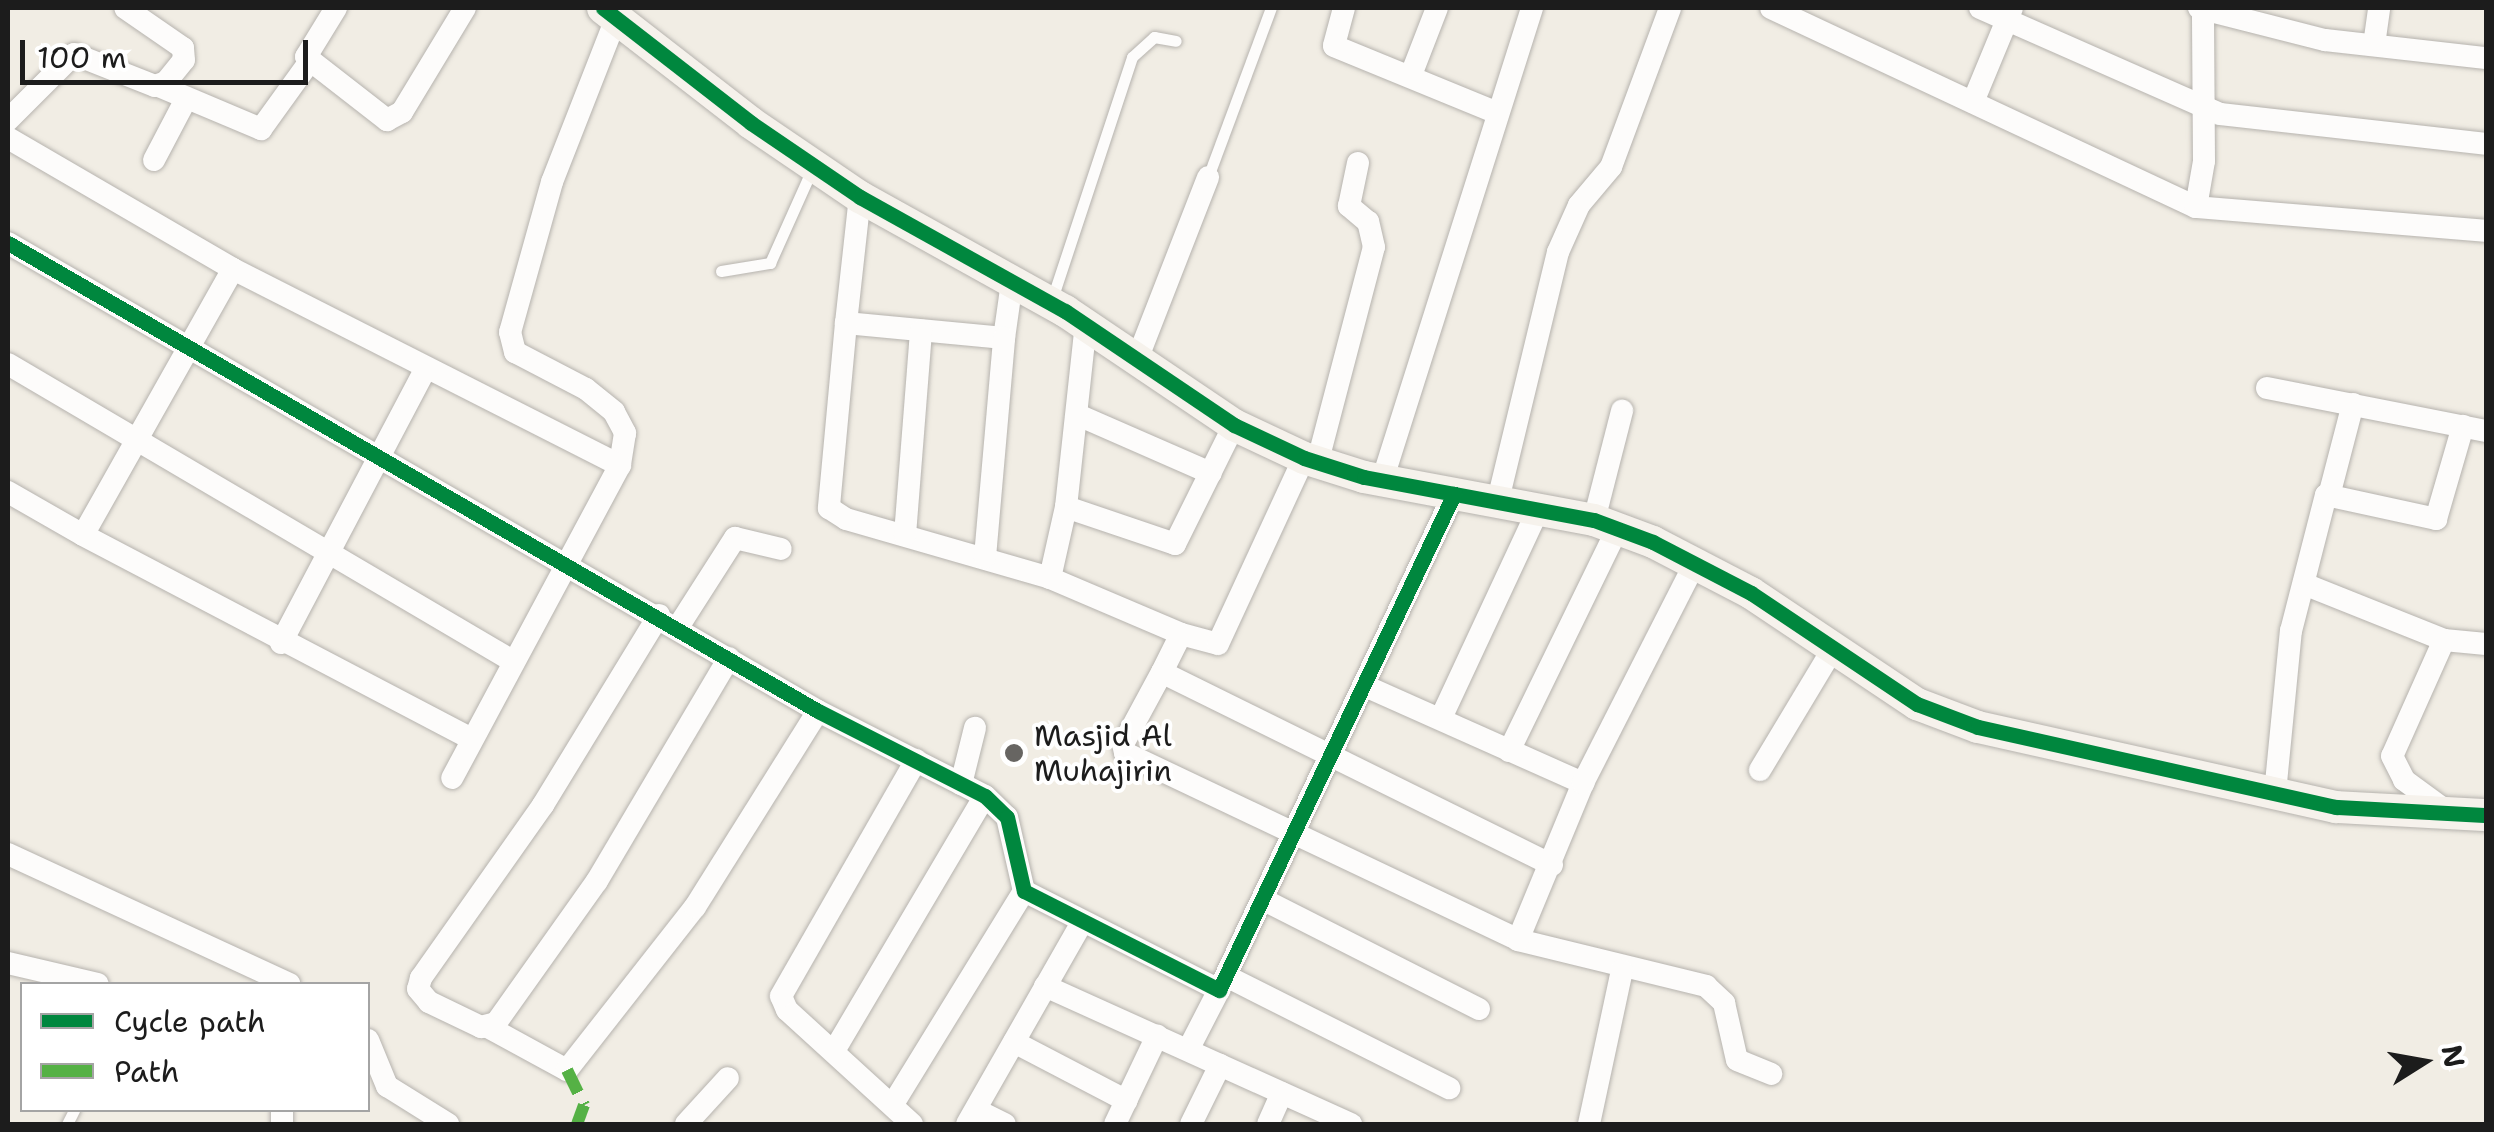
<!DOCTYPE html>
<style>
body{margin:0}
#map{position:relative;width:2494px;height:1132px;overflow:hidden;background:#f1ede4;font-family:"Shantell Sans",sans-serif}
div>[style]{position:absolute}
.roads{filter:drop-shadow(0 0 2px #b6b3ae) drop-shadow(0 0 2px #b6b3ae)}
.lane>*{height:11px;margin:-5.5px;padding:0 5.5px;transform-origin:5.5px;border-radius:5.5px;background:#fdfcfb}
.street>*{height:22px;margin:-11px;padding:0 11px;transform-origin:11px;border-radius:11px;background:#fdfcfb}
.secondary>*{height:32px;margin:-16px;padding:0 16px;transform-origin:16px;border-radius:16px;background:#f6f2ec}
.quiet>*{height:12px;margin-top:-6px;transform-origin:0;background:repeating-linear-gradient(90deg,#55b145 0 25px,transparent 0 37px)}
.cycleway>*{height:15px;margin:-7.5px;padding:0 7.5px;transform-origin:7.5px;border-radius:7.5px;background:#00873e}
.dots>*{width:28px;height:28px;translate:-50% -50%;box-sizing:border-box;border:5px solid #fff;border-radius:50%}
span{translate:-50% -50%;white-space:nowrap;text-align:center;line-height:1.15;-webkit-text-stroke:8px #fff;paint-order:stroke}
.poi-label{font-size:30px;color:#1c1c1c}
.left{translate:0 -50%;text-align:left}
.frame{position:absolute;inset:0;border:10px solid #1c1c1c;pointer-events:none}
.legend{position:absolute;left:20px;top:982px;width:350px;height:130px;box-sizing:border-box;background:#fff;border:2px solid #a4a4a4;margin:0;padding:12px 18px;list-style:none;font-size:30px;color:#1c1c1c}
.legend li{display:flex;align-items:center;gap:20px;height:50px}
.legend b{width:50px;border:2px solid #a4a4a4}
.north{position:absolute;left:2374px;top:1012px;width:100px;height:100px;-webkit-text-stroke:8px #fff;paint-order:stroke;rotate:79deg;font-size:28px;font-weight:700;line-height:40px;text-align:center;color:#1c1c1c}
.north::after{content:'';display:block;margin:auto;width:35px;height:45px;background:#1c1c1c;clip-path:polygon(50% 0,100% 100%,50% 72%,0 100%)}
.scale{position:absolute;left:20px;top:40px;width:288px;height:45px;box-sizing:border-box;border:5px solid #1c1c1c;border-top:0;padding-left:12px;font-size:30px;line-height:35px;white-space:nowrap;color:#1c1c1c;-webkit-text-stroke:8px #fff;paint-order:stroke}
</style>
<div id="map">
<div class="roads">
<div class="lane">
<i style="left:1208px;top:177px;width:180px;rotate:-69.6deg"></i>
<i style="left:721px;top:271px;width:50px;rotate:-9.3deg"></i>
<i style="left:770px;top:263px;width:105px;rotate:-65.9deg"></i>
<i style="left:1052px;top:299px;width:255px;rotate:-71.7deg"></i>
<i style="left:1132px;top:57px;width:30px;rotate:-42deg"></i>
<i style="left:1154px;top:37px;width:22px;rotate:10deg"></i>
<i style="left:67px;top:1124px;width:16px;rotate:-63deg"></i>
</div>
<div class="street">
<i style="left:336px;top:8px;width:57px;rotate:121.5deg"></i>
<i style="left:306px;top:57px;width:103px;rotate:37.9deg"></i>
<i style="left:387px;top:120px;width:17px;rotate:-28deg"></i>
<i style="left:402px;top:112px;width:122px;rotate:-58.8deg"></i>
<i style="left:1344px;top:8px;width:39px;rotate:105deg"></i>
<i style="left:1334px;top:46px;width:174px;rotate:22.3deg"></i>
<i style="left:1771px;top:8px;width:469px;rotate:25.1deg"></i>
<i style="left:2196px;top:207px;width:291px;rotate:4.7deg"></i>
<i style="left:1980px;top:8px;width:262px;rotate:23.8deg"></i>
<i style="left:2220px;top:114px;width:268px;rotate:6.4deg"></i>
<i style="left:2199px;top:8px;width:130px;rotate:14.3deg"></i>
<i style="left:2325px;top:40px;width:162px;rotate:6.4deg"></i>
<i style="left:617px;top:16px;width:178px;rotate:111.4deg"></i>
<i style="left:552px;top:182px;width:156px;rotate:105.6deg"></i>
<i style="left:510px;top:332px;width:21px;rotate:76deg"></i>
<i style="left:515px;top:352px;width:80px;rotate:27.5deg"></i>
<i style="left:586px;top:389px;width:36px;rotate:39deg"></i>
<i style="left:614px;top:412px;width:24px;rotate:62deg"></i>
<i style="left:625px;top:433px;width:32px;rotate:99deg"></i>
<i style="left:2374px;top:45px;width:37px;rotate:-82deg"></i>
<i style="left:1411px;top:75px;width:72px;rotate:-68.8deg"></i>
<i style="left:159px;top:86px;width:111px;rotate:22.9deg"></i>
<i style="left:261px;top:129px;width:84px;rotate:-54.2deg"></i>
<i style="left:1973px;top:102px;width:102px;rotate:-67.5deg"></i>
<i style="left:8px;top:120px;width:93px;rotate:-45deg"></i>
<i style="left:74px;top:54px;width:87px;rotate:21.6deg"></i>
<i style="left:155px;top:86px;width:12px;rotate:-20deg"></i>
<i style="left:166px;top:82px;width:28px;rotate:-51deg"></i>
<i style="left:184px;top:60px;width:12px;rotate:-95deg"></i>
<i style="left:183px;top:48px;width:70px;rotate:-145.4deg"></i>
<i style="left:8px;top:138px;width:260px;rotate:30.2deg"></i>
<i style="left:233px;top:269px;width:434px;rotate:26.9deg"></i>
<i style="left:620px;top:465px;width:355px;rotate:118.2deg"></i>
<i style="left:154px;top:160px;width:69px;rotate:-62.3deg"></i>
<i style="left:2196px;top:207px;width:47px;rotate:-80.1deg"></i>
<i style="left:2204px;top:161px;width:153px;rotate:-90.4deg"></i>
<i style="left:8px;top:243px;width:935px;rotate:30.02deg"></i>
<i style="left:818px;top:711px;width:187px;rotate:27deg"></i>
<i style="left:985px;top:796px;width:30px;rotate:44deg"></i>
<i style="left:1007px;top:817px;width:76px;rotate:77.1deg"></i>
<i style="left:1024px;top:891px;width:219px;rotate:26.9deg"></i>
<i style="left:1219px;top:990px;width:549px;rotate:-64.65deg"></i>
<i style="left:233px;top:269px;width:305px;rotate:119.4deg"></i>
<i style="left:83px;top:535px;width:439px;rotate:27.7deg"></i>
<i style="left:1012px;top:282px;width:57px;rotate:98.1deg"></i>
<i style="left:1004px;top:338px;width:159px;rotate:-174.6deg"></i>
<i style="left:846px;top:323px;width:186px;rotate:95.3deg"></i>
<i style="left:829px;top:508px;width:20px;rotate:33deg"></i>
<i style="left:846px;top:519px;width:212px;rotate:16.1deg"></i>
<i style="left:1050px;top:578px;width:142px;rotate:23.1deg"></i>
<i style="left:1181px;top:634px;width:42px;rotate:116.6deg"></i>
<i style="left:846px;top:323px;width:127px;rotate:-83.7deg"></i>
<i style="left:1138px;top:357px;width:193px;rotate:-68.7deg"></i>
<i style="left:8px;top:364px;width:584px;rotate:30.48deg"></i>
<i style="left:2267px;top:388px;width:223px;rotate:11.1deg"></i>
<i style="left:1078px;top:415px;width:145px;rotate:23.6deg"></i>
<i style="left:1317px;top:464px;width:224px;rotate:-75.3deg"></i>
<i style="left:1374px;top:247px;width:26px;rotate:-103deg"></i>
<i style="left:1368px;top:222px;width:25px;rotate:-140deg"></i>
<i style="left:1349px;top:206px;width:44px;rotate:-78.2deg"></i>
<i style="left:1382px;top:481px;width:496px;rotate:-72.4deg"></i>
<i style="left:8px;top:492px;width:86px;rotate:29.8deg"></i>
<i style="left:2330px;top:492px;width:91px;rotate:-75.4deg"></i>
<i style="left:1498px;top:500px;width:255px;rotate:-76.4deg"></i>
<i style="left:1558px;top:252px;width:51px;rotate:-65.9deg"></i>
<i style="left:1579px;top:205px;width:50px;rotate:-49.9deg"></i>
<i style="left:1611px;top:167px;width:170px;rotate:-69.6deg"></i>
<i style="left:1066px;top:507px;width:115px;rotate:18.7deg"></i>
<i style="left:1175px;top:544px;width:133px;rotate:-63.6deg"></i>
<i style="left:1594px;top:520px;width:113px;rotate:-75.6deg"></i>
<i style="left:905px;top:535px;width:205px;rotate:-85.5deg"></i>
<i style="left:985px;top:557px;width:220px;rotate:-85deg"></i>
<i style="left:1050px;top:578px;width:73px;rotate:-77.3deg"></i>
<i style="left:1066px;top:507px;width:184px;rotate:-83.8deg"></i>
<i style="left:2304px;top:584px;width:151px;rotate:21.8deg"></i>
<i style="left:2444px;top:640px;width:42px;rotate:5.4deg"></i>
<i style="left:659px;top:615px;width:223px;rotate:121.4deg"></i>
<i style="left:543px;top:805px;width:212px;rotate:125.2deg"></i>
<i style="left:421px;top:978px;width:11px;rotate:105deg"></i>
<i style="left:418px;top:989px;width:17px;rotate:50deg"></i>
<i style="left:429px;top:1002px;width:58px;rotate:25.7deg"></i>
<i style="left:481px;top:1027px;width:16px;rotate:-15deg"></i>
<i style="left:496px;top:1023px;width:174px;rotate:-54.6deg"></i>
<i style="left:597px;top:881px;width:259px;rotate:-59.4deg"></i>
<i style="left:678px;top:627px;width:106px;rotate:-57.4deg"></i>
<i style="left:735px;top:538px;width:47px;rotate:13.4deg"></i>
<i style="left:1181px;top:634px;width:38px;rotate:15deg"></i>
<i style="left:1218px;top:644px;width:205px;rotate:-65.2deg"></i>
<i style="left:2444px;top:640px;width:127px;rotate:114.1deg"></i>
<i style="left:2392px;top:756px;width:27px;rotate:63deg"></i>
<i style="left:2404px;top:780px;width:56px;rotate:36.3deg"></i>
<i style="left:281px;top:643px;width:309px;rotate:-62.2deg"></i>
<i style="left:1365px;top:686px;width:239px;rotate:24deg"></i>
<i style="left:1441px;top:718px;width:232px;rotate:-65deg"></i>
<i style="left:1509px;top:751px;width:248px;rotate:-64deg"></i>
<i style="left:1760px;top:770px;width:140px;rotate:-59deg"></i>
<i style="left:961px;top:784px;width:58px;rotate:-76deg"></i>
<i style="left:2275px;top:793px;width:163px;rotate:-84.4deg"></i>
<i style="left:2291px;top:631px;width:140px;rotate:-75.6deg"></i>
<i style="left:2326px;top:495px;width:113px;rotate:12.3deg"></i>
<i style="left:2436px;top:519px;width:97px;rotate:-73.8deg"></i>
<i style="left:8px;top:854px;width:310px;rotate:24.8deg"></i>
<i style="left:1552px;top:865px;width:435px;rotate:-153.7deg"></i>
<i style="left:1162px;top:672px;width:82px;rotate:118.4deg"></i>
<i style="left:1123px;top:744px;width:9px;rotate:77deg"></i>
<i style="left:1125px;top:753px;width:435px;rotate:25.4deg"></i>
<i style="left:1518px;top:940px;width:194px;rotate:13.7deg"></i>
<i style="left:1706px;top:986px;width:25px;rotate:43deg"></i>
<i style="left:1724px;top:1003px;width:58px;rotate:77.2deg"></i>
<i style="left:1737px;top:1060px;width:37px;rotate:22deg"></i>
<i style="left:1264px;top:900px;width:241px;rotate:26.9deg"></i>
<i style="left:1518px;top:940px;width:170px;rotate:-67.5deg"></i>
<i style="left:1583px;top:783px;width:249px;rotate:-63deg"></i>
<i style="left:8px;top:963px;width:92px;rotate:13.1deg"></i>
<i style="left:1226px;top:976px;width:250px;rotate:26.7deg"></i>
<i style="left:1045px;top:986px;width:336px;rotate:24.3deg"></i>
<i style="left:488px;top:1027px;width:90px;rotate:28.6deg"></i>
<i style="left:567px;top:1070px;width:207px;rotate:-51.9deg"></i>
<i style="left:695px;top:907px;width:231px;rotate:-57.9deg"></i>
<i style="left:368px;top:1040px;width:50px;rotate:67.6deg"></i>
<i style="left:387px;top:1086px;width:72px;rotate:31.9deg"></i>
<i style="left:1014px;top:1042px;width:127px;rotate:27.6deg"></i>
<i style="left:1188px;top:1050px;width:68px;rotate:-62.7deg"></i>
<i style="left:834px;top:1051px;width:296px;rotate:-59.4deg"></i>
<i style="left:893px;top:1104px;width:250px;rotate:-58.4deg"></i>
<i style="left:282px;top:1110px;width:14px;rotate:90deg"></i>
<i style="left:976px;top:1110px;width:32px;rotate:26deg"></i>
<i style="left:686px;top:1124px;width:62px;rotate:-47.6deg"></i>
<i style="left:912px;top:1124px;width:169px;rotate:-137.6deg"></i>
<i style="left:787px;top:1010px;width:15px;rotate:-113deg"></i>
<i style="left:781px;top:996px;width:272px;rotate:-60.2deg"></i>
<i style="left:967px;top:1124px;width:232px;rotate:-60.3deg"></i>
<i style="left:1115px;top:1124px;width:98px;rotate:-64.5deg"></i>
<i style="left:1191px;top:1124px;width:66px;rotate:-63.8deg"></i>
<i style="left:1268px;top:1124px;width:34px;rotate:-66deg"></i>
<i style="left:1589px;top:1124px;width:157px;rotate:-77.9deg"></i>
</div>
<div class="secondary">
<i style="left:603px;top:8px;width:187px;rotate:37.8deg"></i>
<i style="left:751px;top:123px;width:132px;rotate:34.2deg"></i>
<i style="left:860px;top:197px;width:235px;rotate:29.1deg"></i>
<i style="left:1065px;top:311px;width:204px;rotate:34deg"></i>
<i style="left:1234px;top:425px;width:77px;rotate:25.2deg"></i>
<i style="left:1304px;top:458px;width:63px;rotate:17.6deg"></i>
<i style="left:1364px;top:477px;width:234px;rotate:10.6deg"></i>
<i style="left:1594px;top:520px;width:63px;rotate:20.4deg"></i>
<i style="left:1653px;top:542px;width:110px;rotate:27.5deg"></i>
<i style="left:1751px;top:593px;width:200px;rotate:33.8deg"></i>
<i style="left:1917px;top:704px;width:65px;rotate:20.7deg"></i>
<i style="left:1978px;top:727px;width:367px;rotate:12.6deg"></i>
<i style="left:2336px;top:807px;width:150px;rotate:3.1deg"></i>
</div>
</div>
<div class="quiet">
<i style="left:567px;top:1070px;width:39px;rotate:64deg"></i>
<i style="left:584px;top:1105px;width:20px;rotate:110deg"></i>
</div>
<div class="cycleway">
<i style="left:603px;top:8px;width:187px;rotate:37.8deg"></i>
<i style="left:751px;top:123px;width:132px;rotate:34.2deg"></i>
<i style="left:860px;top:197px;width:235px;rotate:29.1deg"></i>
<i style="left:1065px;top:311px;width:204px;rotate:34deg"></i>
<i style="left:1234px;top:425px;width:77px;rotate:25.2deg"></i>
<i style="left:1304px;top:458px;width:63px;rotate:17.6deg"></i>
<i style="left:1364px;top:477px;width:234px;rotate:10.6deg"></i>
<i style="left:1594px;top:520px;width:63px;rotate:20.4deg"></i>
<i style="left:1653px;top:542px;width:110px;rotate:27.5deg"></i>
<i style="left:1751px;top:593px;width:200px;rotate:33.8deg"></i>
<i style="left:1917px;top:704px;width:65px;rotate:20.7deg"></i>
<i style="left:1978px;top:727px;width:367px;rotate:12.6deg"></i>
<i style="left:2336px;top:807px;width:150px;rotate:3.1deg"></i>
<i style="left:8px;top:243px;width:935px;rotate:30.02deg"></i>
<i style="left:818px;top:711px;width:187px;rotate:27deg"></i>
<i style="left:985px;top:796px;width:30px;rotate:44deg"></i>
<i style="left:1007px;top:817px;width:76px;rotate:77.1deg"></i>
<i style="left:1024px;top:891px;width:219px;rotate:26.9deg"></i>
<i style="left:1219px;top:990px;width:549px;rotate:-64.65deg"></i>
</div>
<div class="dots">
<i style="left:1014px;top:753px;background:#676562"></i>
</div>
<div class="poi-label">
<span class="left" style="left:1034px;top:753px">Masjid Al<br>Muhajirin</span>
</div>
<div class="frame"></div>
<ul class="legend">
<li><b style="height:12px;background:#00873e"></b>Cycle path</li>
<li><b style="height:12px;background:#55b145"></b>Path</li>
</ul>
<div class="north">N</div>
<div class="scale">100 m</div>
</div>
